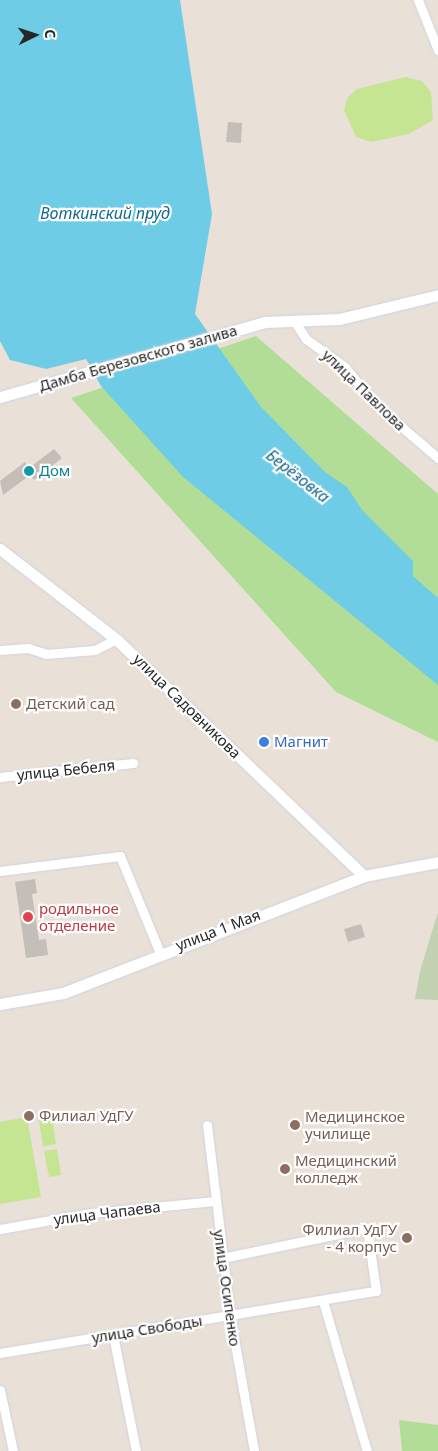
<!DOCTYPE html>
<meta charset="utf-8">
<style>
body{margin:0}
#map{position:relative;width:438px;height:1451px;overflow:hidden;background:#e9e1d8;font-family:"Noto Sans",sans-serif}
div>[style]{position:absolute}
.green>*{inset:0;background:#b2dd97}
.cemetery>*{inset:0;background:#c2d2b0}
.pitch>*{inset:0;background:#c5e592}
.water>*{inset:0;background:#6fcce7}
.building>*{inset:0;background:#c4beb8}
.roads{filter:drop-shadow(0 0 1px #ced2df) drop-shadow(0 0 1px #ced2df)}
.minor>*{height:9px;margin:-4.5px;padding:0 4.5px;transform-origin:4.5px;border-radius:4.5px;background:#fff}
.secondary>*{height:11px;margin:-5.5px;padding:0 5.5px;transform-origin:5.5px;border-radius:5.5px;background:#fff}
.dots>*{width:14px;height:14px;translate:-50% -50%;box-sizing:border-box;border:2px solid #fff;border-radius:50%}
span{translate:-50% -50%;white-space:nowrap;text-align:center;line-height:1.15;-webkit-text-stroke:4.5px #fff;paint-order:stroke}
.street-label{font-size:15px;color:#272727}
.culture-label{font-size:15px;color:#0d838f}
.left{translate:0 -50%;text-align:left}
.education-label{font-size:15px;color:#785e54}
.right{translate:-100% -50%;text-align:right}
.shop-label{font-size:15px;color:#366cbe}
.health-label{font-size:15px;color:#be3a42}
.water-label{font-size:16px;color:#13688e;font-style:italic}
.north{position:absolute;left:10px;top:10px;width:50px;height:50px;-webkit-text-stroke:4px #fff;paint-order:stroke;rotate:86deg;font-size:14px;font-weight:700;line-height:20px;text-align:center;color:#272727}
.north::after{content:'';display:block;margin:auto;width:18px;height:22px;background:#272727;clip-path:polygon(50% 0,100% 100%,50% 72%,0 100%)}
</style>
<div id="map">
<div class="green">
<i style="clip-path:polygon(256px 336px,438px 494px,438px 742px,336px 692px,71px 398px)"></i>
<i style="clip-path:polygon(399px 1420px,438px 1425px,438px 1451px,402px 1451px)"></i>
</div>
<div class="cemetery">
<i style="clip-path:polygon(438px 912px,438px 1000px,415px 999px,420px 971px)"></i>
</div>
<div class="pitch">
<i style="clip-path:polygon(406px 77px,422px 81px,431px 92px,433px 120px,409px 134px,371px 142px,356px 137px,344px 110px,348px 97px,357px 89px)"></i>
<i style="clip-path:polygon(27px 1117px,41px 1197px,0 1204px,0 1122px)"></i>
<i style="clip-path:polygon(52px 1118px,56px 1144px,43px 1147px,39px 1120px)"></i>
<i style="clip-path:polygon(57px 1149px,61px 1175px,49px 1177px,44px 1151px)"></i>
</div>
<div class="water">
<i style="clip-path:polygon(0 0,180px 0,212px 214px,195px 314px,261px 407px,325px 472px,347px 487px,363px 511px,413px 561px,413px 576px,438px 598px,438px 685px,183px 477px,101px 386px,86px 359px,46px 369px,10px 360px,0 341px)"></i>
</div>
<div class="building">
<i style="clip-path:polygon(228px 122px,242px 123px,241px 143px,226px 142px)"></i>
<i style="clip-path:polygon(54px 449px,62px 458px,34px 480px,30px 475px,3px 495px,0 481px,25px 462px,29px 468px)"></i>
<i style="clip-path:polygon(35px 879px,37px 893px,32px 894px,39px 940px,46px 939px,48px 955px,26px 958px,15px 882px)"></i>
<i style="clip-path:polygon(361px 924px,365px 937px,348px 942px,344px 929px)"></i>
</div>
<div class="roads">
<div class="minor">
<i style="left:418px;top:0;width:54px;rotate:68.2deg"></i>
<i style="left:294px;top:321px;width:22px;rotate:56deg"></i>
<i style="left:306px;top:339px;width:48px;rotate:35.7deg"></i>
<i style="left:345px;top:367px;width:49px;rotate:50.8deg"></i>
<i style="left:376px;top:405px;width:82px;rotate:40.5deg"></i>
<i style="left:0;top:650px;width:28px;rotate:-4deg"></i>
<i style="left:28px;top:648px;width:19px;rotate:18deg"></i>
<i style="left:46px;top:654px;width:49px;rotate:-4.7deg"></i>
<i style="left:95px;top:650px;width:24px;rotate:-28deg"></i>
<i style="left:0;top:777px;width:134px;rotate:-6deg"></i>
<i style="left:0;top:871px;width:121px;rotate:-7.1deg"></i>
<i style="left:120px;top:856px;width:105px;rotate:67.6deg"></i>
<i style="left:207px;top:1125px;width:192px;rotate:83.1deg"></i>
<i style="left:230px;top:1316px;width:137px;rotate:79.9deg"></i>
<i style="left:0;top:1229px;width:92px;rotate:-10deg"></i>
<i style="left:91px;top:1213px;width:125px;rotate:-5.5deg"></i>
<i style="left:323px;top:1301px;width:156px;rotate:73.7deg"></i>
<i style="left:113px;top:1335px;width:118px;rotate:78.8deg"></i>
<i style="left:0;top:1353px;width:381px;rotate:-9.4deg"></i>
<i style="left:376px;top:1291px;width:64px;rotate:-98.1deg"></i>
<i style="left:367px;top:1228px;width:148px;rotate:168.3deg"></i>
<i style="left:0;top:1390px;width:62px;rotate:78deg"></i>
</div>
<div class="secondary">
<i style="left:0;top:397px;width:275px;rotate:-15.8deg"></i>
<i style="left:265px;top:322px;width:74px;rotate:-2.3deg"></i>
<i style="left:339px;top:319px;width:102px;rotate:-13.6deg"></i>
<i style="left:0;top:549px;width:147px;rotate:37.8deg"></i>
<i style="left:116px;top:639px;width:343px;rotate:43.7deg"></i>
<i style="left:0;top:1004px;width:64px;rotate:-9.9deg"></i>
<i style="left:63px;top:993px;width:323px;rotate:-21.2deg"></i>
<i style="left:364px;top:876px;width:75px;rotate:-10.7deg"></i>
</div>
</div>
<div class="dots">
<i style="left:29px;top:471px;background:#0f9aa8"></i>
<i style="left:16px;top:704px;background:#8d6e63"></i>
<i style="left:264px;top:742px;background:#3f7fe0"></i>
<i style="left:28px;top:917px;background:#e0444e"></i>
<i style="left:29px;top:1116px;background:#8d6e63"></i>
<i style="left:295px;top:1125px;background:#8d6e63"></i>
<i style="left:285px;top:1169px;background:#8d6e63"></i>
<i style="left:407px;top:1238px;background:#8d6e63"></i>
</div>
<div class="street-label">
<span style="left:138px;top:358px;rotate:-16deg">Дамба Березовского залива</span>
<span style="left:364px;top:390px;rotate:44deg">улица Павлова</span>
<span style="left:187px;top:706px;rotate:44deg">улица Садовникова</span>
<span style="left:66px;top:770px;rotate:-6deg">улица Бебеля</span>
<span style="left:218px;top:930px;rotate:-21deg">улица 1 Мая</span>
<span style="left:107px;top:1213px;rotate:-7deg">улица Чапаева</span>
<span style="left:227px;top:1288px;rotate:82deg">улица Осипенко</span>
<span style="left:147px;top:1329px;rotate:-9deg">улица Свободы</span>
</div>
<div class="culture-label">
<span class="left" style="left:39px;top:471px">Дом</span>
</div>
<div class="education-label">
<span class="left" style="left:26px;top:704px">Детский сад</span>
<span class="left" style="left:39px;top:1116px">Филиал УдГУ</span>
<span class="left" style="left:305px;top:1125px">Медицинское<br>училище</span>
<span class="left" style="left:295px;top:1169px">Медицинский<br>колледж</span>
<span class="right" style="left:397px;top:1238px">Филиал УдГУ<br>- 4 корпус</span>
</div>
<div class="shop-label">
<span class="left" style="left:274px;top:742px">Магнит</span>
</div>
<div class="health-label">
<span class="left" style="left:39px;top:917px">родильное<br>отделение</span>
</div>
<div class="water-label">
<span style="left:105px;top:213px">Воткинский пруд</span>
<span style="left:298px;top:476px;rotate:38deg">Берёзовка</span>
</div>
<div class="north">С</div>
</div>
